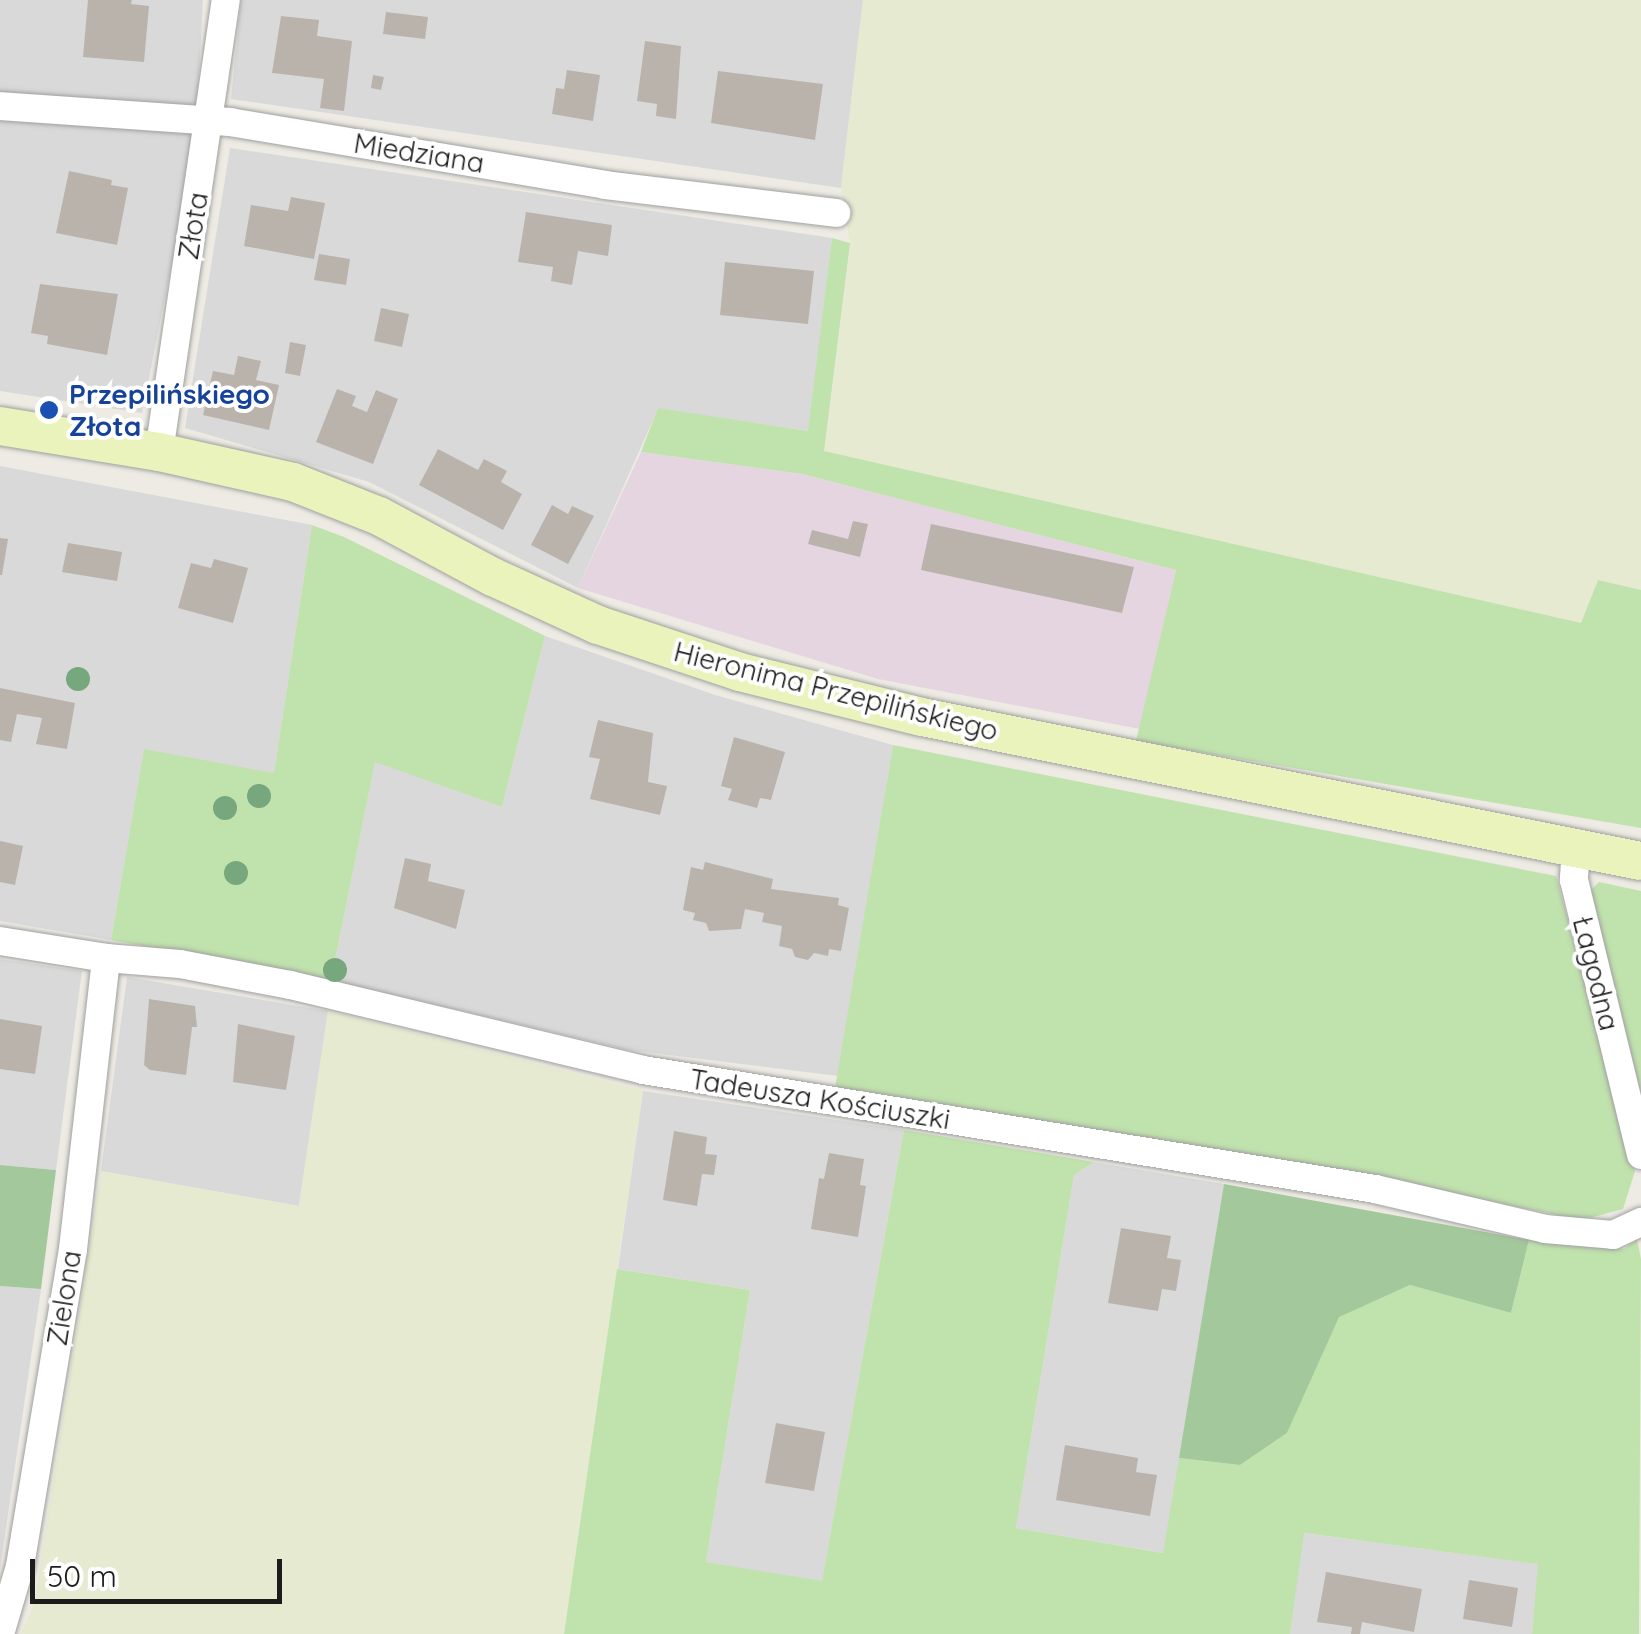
<!DOCTYPE html>
<meta charset="utf-8">
<style>
body{margin:0}
#map{position:relative;width:1641px;height:1634px;overflow:hidden;background:#edebe3;font-family:Quicksand,sans-serif}
div>[style]{position:absolute}
.residential>*{inset:0;background:#dad9d9}
.industrial>*{inset:0;background:#e5d5e0}
.farmland>*{inset:0;background:#e5ead0}
.grass>*{inset:0;background:#c0e2ad}
.forest>*{inset:0;background:#a3c89b}
.building>*{inset:0;background:#b9b3ac}
.roads{filter:drop-shadow(0 0 2px #a0a0a0) drop-shadow(0 0 2px #a0a0a0)}
.street>*{height:28px;margin:-14px;padding:0 14px;transform-origin:14px;border-radius:14px;background:#fff}
.secondary>*{height:38px;margin:-19px;padding:0 19px;transform-origin:19px;border-radius:19px;background:#e9f3bb}
.trees>*{width:24px;height:24px;margin:-12px;border-radius:50%;background:#77a77d}
.dots>*{width:28px;height:28px;translate:-50% -50%;box-sizing:border-box;border:5px solid #fff;border-radius:50%}
span{translate:-50% -50%;white-space:nowrap;text-align:center;line-height:1.15;-webkit-text-stroke:8px #fff;paint-order:stroke}
.street-label{font-size:28px;color:#1c1c1c}
.transit-label{font-size:28px;color:#164399;font-weight:700}
.left{translate:0 -50%;text-align:left}
.scale{position:absolute;left:30px;top:1559px;width:252px;height:45px;box-sizing:border-box;border:5px solid #1c1c1c;border-top:0;padding-left:12px;font-size:30px;line-height:35px;white-space:nowrap;color:#1c1c1c;-webkit-text-stroke:8px #fff;paint-order:stroke}
</style>
<div id="map">
<div class="residential">
<i style="clip-path:polygon(0 0,203px 0,195px 147px,142px 413px,0 391px)"></i>
<i style="clip-path:polygon(241px 0,863px 0,841px 188px,231px 99px)"></i>
<i style="clip-path:polygon(230px 148px,832px 238px,809px 431px,658px 409px,578px 588px,369px 482px,185px 428px)"></i>
<i style="clip-path:polygon(0 466px,312px 525px,274px 774px,144px 750px,111px 940px,0 921px)"></i>
<i style="clip-path:polygon(545px 636px,715px 695px,893px 745px,838px 1076px,629px 1050px,331px 980px,375px 761px,502px 807px)"></i>
<i style="clip-path:polygon(0 959px,82px 971px,56px 1170px,0 1165px)"></i>
<i style="clip-path:polygon(127px 977px,328px 1011px,299px 1206px,101px 1171px)"></i>
<i style="clip-path:polygon(643px 1091px,904px 1130px,822px 1582px,706px 1562px,750px 1290px,618px 1269px)"></i>
<i style="clip-path:polygon(1094px 1162px,1224px 1184px,1164px 1553px,1016px 1528px,1074px 1175px)"></i>
<i style="clip-path:polygon(0 1286px,41px 1289px,0 1569px)"></i>
<i style="clip-path:polygon(1303px 1533px,1539px 1564px,1532px 1634px,1290px 1634px)"></i>
</div>
<div class="industrial">
<i style="clip-path:polygon(641px 452px,802px 474px,1176px 570px,1140px 729px,878px 679px,578px 588px)"></i>
</div>
<div class="farmland">
<i style="clip-path:polygon(863px 0,1641px 0,1641px 590px,1598px 580px,1581px 623px,824px 451px,850px 244px,841px 188px)"></i>
<i style="clip-path:polygon(328px 1011px,643px 1091px,564px 1634px,21px 1634px,35px 1601px,101px 1171px,299px 1206px)"></i>
</div>
<div class="grass">
<i style="clip-path:polygon(832px 238px,850px 243px,824px 451px,1581px 623px,1598px 580px,1641px 590px,1641px 828px,1136px 741px,1176px 570px,802px 474px,641px 452px,658px 408px,808px 431px)"></i>
<i style="clip-path:polygon(312px 525px,344px 537px,545px 636px,502px 807px,375px 762px,331px 980px,111px 940px,144px 749px,274px 773px)"></i>
<i style="clip-path:polygon(893px 745px,1556px 876px,1635px 1171px,1623px 1209px,1582px 1220px,1384px 1179px,834px 1094px)"></i>
<i style="clip-path:polygon(1599px 882px,1641px 891px,1641px 1094px,1591px 890px)"></i>
<i style="clip-path:polygon(904px 1130px,1094px 1162px,1074px 1175px,1016px 1528px,1163px 1553px,1179px 1458px,1240px 1465px,1287px 1433px,1338px 1317px,1410px 1285px,1511px 1313px,1529px 1240px,1624px 1249px,1637px 1239px,1641px 1259px,1639px 1634px,1532px 1634px,1538px 1564px,1304px 1533px,1290px 1634px,564px 1634px,617px 1269px,750px 1290px,706px 1562px,822px 1581px)"></i>
</div>
<div class="forest">
<i style="clip-path:polygon(0 1165px,56px 1170px,41px 1289px,0 1286px)"></i>
<i style="clip-path:polygon(1224px 1184px,1529px 1240px,1511px 1313px,1410px 1285px,1339px 1317px,1287px 1433px,1240px 1465px,1179px 1458px)"></i>
</div>
<div class="building">
<i style="clip-path:polygon(88px 0,132px 0,131px 4px,149px 6px,144px 62px,83px 57px)"></i>
<i style="clip-path:polygon(386px 12px,428px 17px,425px 39px,383px 34px)"></i>
<i style="clip-path:polygon(281px 16px,319px 20px,317px 36px,352px 41px,344px 111px,320px 108px,324px 79px,272px 73px)"></i>
<i style="clip-path:polygon(645px 41px,681px 46px,676px 119px,656px 116px,657px 104px,637px 101px)"></i>
<i style="clip-path:polygon(567px 70px,600px 75px,593px 121px,552px 114px,556px 88px,564px 89px)"></i>
<i style="clip-path:polygon(718px 71px,823px 84px,815px 140px,711px 123px)"></i>
<i style="clip-path:polygon(373px 75px,384px 77px,381px 90px,371px 88px)"></i>
<i style="clip-path:polygon(69px 171px,112px 180px,111px 185px,128px 188px,117px 245px,56px 233px)"></i>
<i style="clip-path:polygon(291px 197px,325px 203px,314px 259px,244px 246px,251px 205px,288px 211px)"></i>
<i style="clip-path:polygon(526px 212px,612px 225px,608px 256px,578px 251px,572px 285px,551px 281px,553px 267px,518px 262px)"></i>
<i style="clip-path:polygon(319px 254px,350px 259px,346px 285px,314px 280px)"></i>
<i style="clip-path:polygon(725px 262px,814px 271px,808px 324px,720px 315px)"></i>
<i style="clip-path:polygon(40px 284px,118px 294px,107px 355px,47px 344px,48px 336px,31px 333px)"></i>
<i style="clip-path:polygon(381px 308px,409px 314px,402px 347px,374px 341px)"></i>
<i style="clip-path:polygon(290px 342px,306px 345px,300px 376px,285px 373px)"></i>
<i style="clip-path:polygon(238px 356px,261px 361px,256px 380px,279px 385px,269px 430px,203px 415px,213px 371px,234px 375px)"></i>
<i style="clip-path:polygon(337px 389px,356px 396px,352px 406px,367px 412px,376px 390px,398px 399px,373px 464px,316px 442px)"></i>
<i style="clip-path:polygon(438px 449px,478px 470px,484px 459px,507px 471px,501px 482px,522px 494px,503px 530px,419px 485px)"></i>
<i style="clip-path:polygon(552px 505px,568px 514px,572px 506px,594px 516px,568px 564px,531px 545px)"></i>
<i style="clip-path:polygon(853px 521px,868px 524px,860px 557px,808px 544px,812px 530px,848px 539px)"></i>
<i style="clip-path:polygon(931px 524px,1134px 567px,1122px 613px,921px 570px)"></i>
<i style="clip-path:polygon(0 538px,8px 539px,2px 575px,0 575px)"></i>
<i style="clip-path:polygon(68px 543px,122px 552px,117px 581px,62px 572px)"></i>
<i style="clip-path:polygon(214px 559px,248px 568px,233px 623px,178px 608px,191px 563px,211px 568px)"></i>
<i style="clip-path:polygon(0 688px,75px 703px,67px 749px,36px 744px,42px 718px,17px 714px,11px 742px,0 740px)"></i>
<i style="clip-path:polygon(598px 720px,653px 733px,648px 782px,667px 786px,660px 815px,590px 799px,600px 759px,589px 757px)"></i>
<i style="clip-path:polygon(734px 737px,785px 752px,771px 800px,760px 798px,757px 808px,728px 800px,732px 789px,721px 786px)"></i>
<i style="clip-path:polygon(0 841px,23px 846px,15px 885px,0 882px)"></i>
<i style="clip-path:polygon(405px 858px,431px 864px,428px 881px,465px 890px,456px 929px,394px 908px)"></i>
<i style="clip-path:polygon(705px 862px,773px 879px,771px 889px,839px 898px,838px 905px,849px 908px,841px 951px,829px 949px,828px 956px,814px 953px,808px 960px,795px 957px,792px 949px,779px 946px,782px 926px,762px 922px,764px 913px,745px 909px,741px 929px,709px 931px,706px 923px,693px 920px,695px 913px,683px 910px,691px 867px,703px 870px)"></i>
<i style="clip-path:polygon(149px 999px,195px 1006px,197px 1027px,192px 1027px,186px 1075px,150px 1070px,144px 1065px)"></i>
<i style="clip-path:polygon(0 1019px,42px 1026px,35px 1074px,0 1069px)"></i>
<i style="clip-path:polygon(238px 1024px,295px 1036px,286px 1090px,233px 1082px)"></i>
<i style="clip-path:polygon(674px 1131px,707px 1137px,705px 1154px,717px 1155px,714px 1175px,702px 1174px,697px 1206px,663px 1200px)"></i>
<i style="clip-path:polygon(829px 1153px,864px 1159px,860px 1185px,866px 1186px,858px 1237px,811px 1229px,819px 1178px,824px 1179px)"></i>
<i style="clip-path:polygon(1121px 1228px,1171px 1236px,1167px 1258px,1181px 1260px,1176px 1291px,1162px 1289px,1158px 1311px,1108px 1303px)"></i>
<i style="clip-path:polygon(776px 1423px,825px 1432px,814px 1491px,765px 1483px)"></i>
<i style="clip-path:polygon(1065px 1445px,1138px 1458px,1136px 1472px,1157px 1475px,1150px 1516px,1056px 1500px)"></i>
<i style="clip-path:polygon(1326px 1572px,1422px 1589px,1414px 1632px,1362px 1622px,1360px 1634px,1351px 1634px,1352px 1627px,1317px 1622px)"></i>
<i style="clip-path:polygon(1469px 1580px,1518px 1588px,1512px 1627px,1463px 1619px)"></i>
</div>
<div class="roads">
<div class="street">
<i style="left:0;top:106px;width:231px;rotate:4deg"></i>
<i style="left:230px;top:122px;width:380px;rotate:9.5deg"></i>
<i style="left:605px;top:185px;width:233px;rotate:6.9deg"></i>
<i style="left:159px;top:452px;width:457px;rotate:-81.6deg"></i>
<i style="left:1576px;top:848px;width:32px;rotate:94deg"></i>
<i style="left:1574px;top:880px;width:283px;rotate:76.3deg"></i>
<i style="left:0;top:941px;width:107px;rotate:9.1deg"></i>
<i style="left:106px;top:958px;width:74px;rotate:4.6deg"></i>
<i style="left:180px;top:964px;width:112px;rotate:10.8deg"></i>
<i style="left:290px;top:985px;width:363px;rotate:13.5deg"></i>
<i style="left:643px;top:1070px;width:742px;rotate:9.23deg"></i>
<i style="left:1375px;top:1189px;width:175px;rotate:13.2deg"></i>
<i style="left:1545px;top:1229px;width:68px;rotate:5deg"></i>
<i style="left:1613px;top:1235px;width:31px;rotate:-25deg"></i>
<i style="left:0;top:1634px;width:71px;rotate:-73.6deg"></i>
<i style="left:20px;top:1566px;width:321px;rotate:-80.5deg"></i>
<i style="left:73px;top:1249px;width:293px;rotate:-83.5deg"></i>
</div>
<div class="secondary">
<i style="left:0;top:426px;width:161px;rotate:9.3deg"></i>
<i style="left:159px;top:452px;width:137px;rotate:12.6deg"></i>
<i style="left:293px;top:482px;width:92px;rotate:21.6deg"></i>
<i style="left:379px;top:516px;width:129px;rotate:28.2deg"></i>
<i style="left:493px;top:577px;width:115px;rotate:24.6deg"></i>
<i style="left:598px;top:625px;width:150px;rotate:18.3deg"></i>
<i style="left:740px;top:672px;width:187px;rotate:13.9deg"></i>
<i style="left:922px;top:717px;width:733px;rotate:11.33deg"></i>
</div>
</div>
<div class="trees">
<i style="left:78px;top:679px"></i>
<i style="left:259px;top:796px"></i>
<i style="left:225px;top:808px"></i>
<i style="left:236px;top:873px"></i>
<i style="left:335px;top:970px"></i>
</div>
<div class="dots">
<i style="left:49px;top:410px;background:#1a4fb4"></i>
</div>
<div class="street-label">
<span style="left:419px;top:153px;rotate:9deg">Miedziana</span>
<span style="left:193px;top:226px;rotate:-81deg">Złota</span>
<span style="left:836px;top:691px;rotate:14deg">Hieronima Przepilińskiego</span>
<span style="left:1596px;top:973px;rotate:76deg">Łagodna</span>
<span style="left:820px;top:1099px;rotate:9deg">Tadeusza Kościuszki</span>
<span style="left:64px;top:1298px;rotate:-81deg">Zielona</span>
</div>
<div class="transit-label">
<span class="left" style="left:69px;top:410px">Przepilińskiego<br>Złota</span>
</div>
<div class="scale">50 m</div>
</div>
